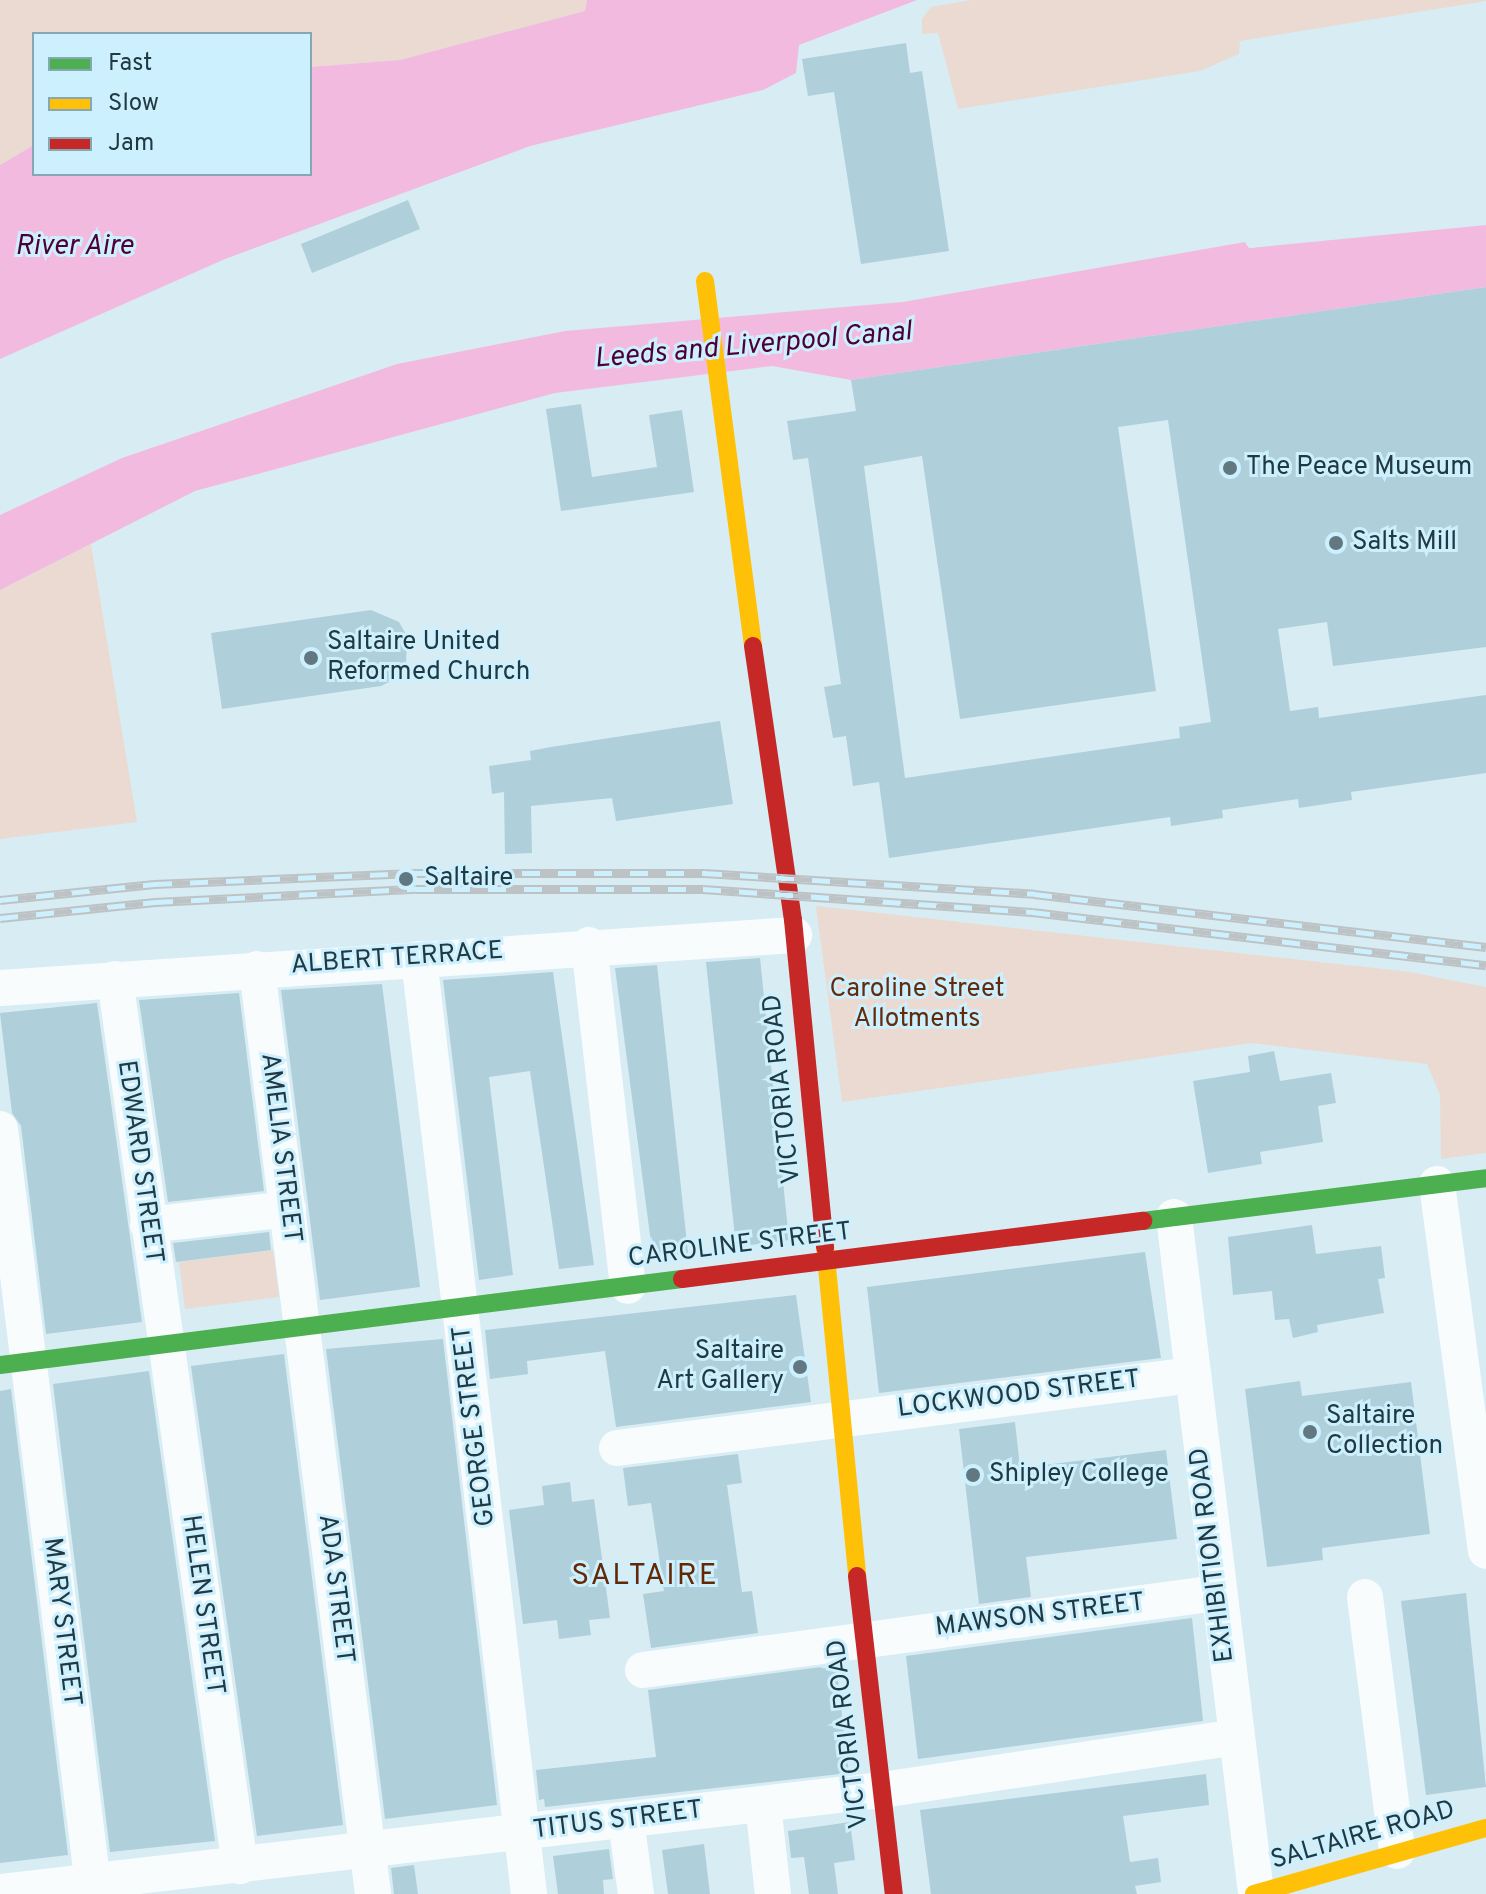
<!DOCTYPE html>
<style>
body{margin:0}
#map{position:relative;width:1486px;height:1894px;overflow:hidden;background:#d8ecf4;font-family:Overpass,sans-serif}
div>[style]{position:absolute}
.green>*{inset:0;background:#eadad2}
.water>*{inset:0;background:#f3bae0}
.pier>*{inset:0;background:#d8ecf4}
.building>*{inset:0;background:#afcfdb}
.street>*{height:36px;margin:-18px;padding:0 18px;transform-origin:18px;border-radius:18px;background:#f9fcfd}
.fast>*{height:18px;margin:-9px;padding:0 9px;transform-origin:9px;border-radius:9px;background:#4caf50}
.slow>*{height:18px;margin:-9px;padding:0 9px;transform-origin:9px;border-radius:9px;background:#ffc107}
.jam>*{height:18px;margin:-9px;padding:0 9px;transform-origin:9px;border-radius:9px;background:#c62828}
.rail>*{height:9px;margin-top:-4.5px;transform-origin:0;background:repeating-linear-gradient(90deg,#cdf0ff 0 18px,#bdc3c5 0 36px);box-sizing:border-box;border-block:2px solid #bdc3c5}
.dots>*{width:22px;height:22px;translate:-50% -50%;box-sizing:border-box;border:4px solid #cdf0ff;border-radius:50%}
span{translate:-50% -50%;white-space:nowrap;text-align:center;line-height:1.15;-webkit-text-stroke:6px #cdf0ff;paint-order:stroke}
.poi-label{font-size:26px;color:#213943}
.left{translate:0 -50%;text-align:left}
.right{translate:-100% -50%;text-align:right}
.street-label{font-size:26px;color:#213943}
.park-label{font-size:26px;color:#632a0b}
.water-label{font-size:28px;color:#4e0036;font-style:italic}
.quarter-label{font-size:30px;color:#662803;letter-spacing:2px}
.legend{position:absolute;left:32px;top:32px;width:280px;height:144px;box-sizing:border-box;background:#cdf0ff;border:2px solid #88a7b4;margin:0;padding:10px 14px;list-style:none;font-size:24px;color:#213943}
.legend li{display:flex;align-items:center;gap:16px;height:40px}
.legend b{width:40px;border:2px solid #88a7b4}
</style>
<div id="map">
<div class="green">
<i style="clip-path:polygon(0 0,587px 0,585px 11px,400px 60px,310px 67px,310px 34px,34px 34px,34px 145px,0 165px)"></i>
<i style="clip-path:polygon(971px 0,1486px 0,1486px 1px,1240px 41px,1239px 54px,1200px 71px,958px 109px,938px 33px,922px 34px,922px 19px,931px 7px)"></i>
<i style="clip-path:polygon(91px 544px,137px 822px,0 839px,0 590px)"></i>
<i style="clip-path:polygon(816px 906px,1410px 972px,1486px 987px,1486px 1153px,1441px 1159px,1440px 1095px,1427px 1064px,1252px 1043px,842px 1102px)"></i>
<i style="clip-path:polygon(273px 1250px,279px 1297px,185px 1309px,179px 1262px)"></i>
</div>
<div class="water">
<i style="clip-path:polygon(587px 0,917px 0,799px 45px,796px 73px,763px 90px,530px 146px,225px 259px,0 359px,0 165px,34px 145px,34px 174px,310px 174px,310px 67px,400px 60px,585px 11px)"></i>
<i style="clip-path:polygon(1486px 225px,1486px 287px,851px 380px,772px 366px,555px 393px,195px 491px,0 590px,0 515px,122px 458px,397px 364px,565px 331px,903px 302px,1245px 242px,1249px 248px)"></i>
</div>
<div class="pier">
<i style="clip-path:polygon(1486px 221px,1249px 248px,1245px 242px,1251px 244px)"></i>
</div>
<div class="building">
<i style="clip-path:polygon(906px 43px,910px 73px,922px 71px,949px 251px,861px 264px,834px 92px,808px 96px,802px 59px)"></i>
<i style="clip-path:polygon(408px 200px,420px 229px,312px 273px,301px 244px)"></i>
<i style="clip-path:polygon(evenodd,1486px 287px,1486px 647px,1333px 666px,1327px 622px,1278px 629px,1290px 711px,1318px 707px,1319px 718px,1486px 695px,1486px 773px,1351px 792px,1352px 800px,1299px 808px,1298px 799px,1222px 810px,1223px 818px,1171px 826px,1170px 817px,889px 858px,879px 782px,853px 786px,846px 736px,833px 738px,824px 687px,841px 684px,808px 458px,793px 460px,787px 421px,856px 411px,851px 380px,1486px 287px,1168px 420px,1211px 722px,1179px 727px,1180px 738px,905px 778px,864px 466px,922px 456px,960px 719px,1156px 691px,1118px 427px,1168px 420px)"></i>
<i style="clip-path:polygon(581px 404px,592px 477px,657px 467px,649px 415px,682px 410px,694px 492px,561px 511px,546px 409px)"></i>
<i style="clip-path:polygon(371px 610px,399px 622px,407px 636px,406px 665px,395px 679px,381px 686px,222px 709px,211px 633px)"></i>
<i style="clip-path:polygon(720px 721px,733px 804px,616px 821px,612px 798px,531px 806px,532px 853px,505px 854px,504px 792px,492px 794px,489px 766px,531px 760px,530px 751px,551px 747px)"></i>
<i style="clip-path:polygon(760px 958px,789px 1240px,736px 1247px,706px 962px)"></i>
<i style="clip-path:polygon(657px 965px,688px 1253px,653px 1258px,615px 968px)"></i>
<i style="clip-path:polygon(553px 972px,594px 1265px,559px 1269px,530px 1071px,489px 1077px,513px 1275px,479px 1280px,443px 980px)"></i>
<i style="clip-path:polygon(382px 984px,420px 1287px,320px 1300px,281px 990px)"></i>
<i style="clip-path:polygon(239px 993px,264px 1191px,168px 1202px,139px 1000px)"></i>
<i style="clip-path:polygon(97px 1003px,142px 1322px,46px 1334px,21px 1126px,12px 1113px,0 1013px)"></i>
<i style="clip-path:polygon(1274px 1051px,1280px 1081px,1331px 1073px,1336px 1103px,1318px 1106px,1323px 1142px,1260px 1152px,1262px 1164px,1208px 1173px,1193px 1081px,1250px 1072px,1248px 1056px)"></i>
<i style="clip-path:polygon(1312px 1225px,1316px 1254px,1381px 1246px,1385px 1278px,1378px 1279px,1384px 1313px,1317px 1325px,1318px 1332px,1293px 1338px,1289px 1319px,1275px 1320px,1272px 1291px,1233px 1295px,1228px 1237px)"></i>
<i style="clip-path:polygon(269px 1232px,271px 1250px,176px 1262px,173px 1243px)"></i>
<i style="clip-path:polygon(1145px 1252px,1161px 1358px,879px 1393px,867px 1287px)"></i>
<i style="clip-path:polygon(796px 1295px,811px 1402px,616px 1427px,605px 1351px,527px 1361px,528px 1374px,490px 1379px,485px 1330px)"></i>
<i style="clip-path:polygon(443px 1339px,497px 1805px,385px 1819px,326px 1349px)"></i>
<i style="clip-path:polygon(284px 1354px,343px 1825px,257px 1836px,191px 1366px)"></i>
<i style="clip-path:polygon(149px 1371px,215px 1841px,110px 1852px,53px 1384px)"></i>
<i style="clip-path:polygon(1300px 1381px,1302px 1396px,1411px 1382px,1430px 1534px,1322px 1548px,1323px 1560px,1267px 1567px,1245px 1389px)"></i>
<i style="clip-path:polygon(11px 1389px,68px 1855px,0 1863px,0 1391px)"></i>
<i style="clip-path:polygon(1015px 1422px,1020px 1468px,1166px 1450px,1177px 1539px,1026px 1557px,1031px 1597px,979px 1604px,959px 1429px)"></i>
<i style="clip-path:polygon(738px 1454px,742px 1483px,727px 1485px,742px 1592px,752px 1591px,758px 1633px,651px 1648px,643px 1594px,664px 1591px,651px 1503px,628px 1506px,623px 1468px)"></i>
<i style="clip-path:polygon(570px 1482px,572px 1502px,594px 1499px,610px 1618px,589px 1620px,591px 1635px,559px 1639px,557px 1620px,523px 1624px,509px 1510px,544px 1505px,542px 1486px)"></i>
<i style="clip-path:polygon(1466px 1593px,1486px 1787px,1426px 1795px,1401px 1601px)"></i>
<i style="clip-path:polygon(1192px 1618px,1203px 1721px,918px 1759px,906px 1656px)"></i>
<i style="clip-path:polygon(836px 1665px,849px 1773px,545px 1807px,544px 1799px,539px 1800px,536px 1770px,656px 1757px,648px 1690px)"></i>
<i style="clip-path:polygon(1206px 1774px,1209px 1805px,1123px 1816px,1130px 1862px,1158px 1858px,1161px 1882px,1135px 1886px,1137px 1894px,931px 1894px,920px 1810px)"></i>
<i style="clip-path:polygon(850px 1822px,855px 1860px,834px 1863px,838px 1894px,809px 1894px,804px 1857px,791px 1858px,788px 1831px)"></i>
<i style="clip-path:polygon(704px 1844px,710px 1894px,668px 1894px,662px 1850px)"></i>
<i style="clip-path:polygon(609px 1849px,613px 1879px,603px 1880px,604px 1894px,558px 1894px,553px 1856px)"></i>
<i style="clip-path:polygon(414px 1865px,418px 1894px,394px 1894px,391px 1868px)"></i>
</div>
<div class="street">
<i style="left:589px;top:945px;width:343px;rotate:83.5deg"></i>
<i style="left:419px;top:959px;width:941px;rotate:83.29deg"></i>
<i style="left:257px;top:969px;width:932px;rotate:82.85deg"></i>
<i style="left:115px;top:979px;width:896px;rotate:81.98deg"></i>
<i style="left:0;top:988px;width:796px;rotate:-3.82deg"></i>
<i style="left:0;top:1129px;width:771px;rotate:82.99deg"></i>
<i style="left:1437px;top:1184px;width:370px;rotate:82.4deg"></i>
<i style="left:1174px;top:1217px;width:681px;rotate:83.08deg"></i>
<i style="left:148px;top:1225px;width:141px;rotate:-6.5deg"></i>
<i style="left:617px;top:1448px;width:581px;rotate:-7.22deg"></i>
<i style="left:1365px;top:1597px;width:256px;rotate:82.8deg"></i>
<i style="left:643px;top:1670px;width:579px;rotate:-7.64deg"></i>
<i style="left:763px;top:1804px;width:91px;rotate:83.7deg"></i>
<i style="left:626px;top:1820px;width:75px;rotate:82.3deg"></i>
<i style="left:0;top:1892px;width:888px;rotate:-6.6deg"></i>
<i style="left:882px;top:1790px;width:357px;rotate:-8.5deg"></i>
</div>
<div class="fast">
<i style="left:1143px;top:1221px;width:346px;rotate:-7.1deg"></i>
<i style="left:0;top:1365px;width:687px;rotate:-7.19deg"></i>
</div>
<div class="slow">
<i style="left:705px;top:281px;width:368px;rotate:82.5deg"></i>
<i style="left:825px;top:1247px;width:331px;rotate:84.4deg"></i>
<i style="left:1254px;top:1894px;width:241px;rotate:-15.9deg"></i>
</div>
<div class="jam">
<i style="left:753px;top:646px;width:277px;rotate:81.7deg"></i>
<i style="left:793px;top:920px;width:329px;rotate:84.4deg"></i>
<i style="left:682px;top:1279px;width:465px;rotate:-7.2deg"></i>
<i style="left:857px;top:1576px;width:320px;rotate:83.4deg"></i>
</div>
<div class="rail">
<i style="left:0;top:900px;width:155px;rotate:-5.9deg"></i>
<i style="left:154px;top:884px;width:260px;rotate:-2.4deg"></i>
<i style="left:414px;top:873px;width:290px"></i>
<i style="left:704px;top:873px;width:331px;rotate:3.6deg"></i>
<i style="left:1034px;top:894px;width:455px;rotate:6.7deg"></i>
<i style="left:0;top:918px;width:156px;rotate:-5.9deg"></i>
<i style="left:155px;top:902px;width:261px;rotate:-2.9deg"></i>
<i style="left:416px;top:889px;width:287px"></i>
<i style="left:703px;top:889px;width:330px;rotate:4deg"></i>
<i style="left:1032px;top:912px;width:457px;rotate:6.7deg"></i>
</div>
<div class="dots">
<i style="left:1230px;top:468px;background:#617881"></i>
<i style="left:1336px;top:543px;background:#617881"></i>
<i style="left:311px;top:658px;background:#617881"></i>
<i style="left:406px;top:879px;background:#617881"></i>
<i style="left:800px;top:1367px;background:#617881"></i>
<i style="left:1310px;top:1432px;background:#617881"></i>
<i style="left:973px;top:1475px;background:#617881"></i>
</div>
<div class="poi-label">
<span class="left" style="left:1246px;top:468px">The Peace Museum</span>
<span class="left" style="left:1352px;top:543px">Salts Mill</span>
<span class="left" style="left:327px;top:658px">Saltaire United<br>Reformed Church</span>
<span class="left" style="left:424px;top:879px">Saltaire</span>
<span class="right" style="left:784px;top:1367px">Saltaire<br>Art Gallery</span>
<span class="left" style="left:1326px;top:1432px">Saltaire<br>Collection</span>
<span class="left" style="left:989px;top:1475px">Shipley College</span>
</div>
<div class="street-label">
<span style="left:397px;top:959px;rotate:-4deg">ALBERT TERRACE</span>
<span style="left:783px;top:1089px;rotate:-96deg">VICTORIA ROAD</span>
<span style="left:280px;top:1148px;rotate:83deg">AMELIA STREET</span>
<span style="left:139px;top:1162px;rotate:82deg">EDWARD STREET</span>
<span style="left:740px;top:1246px;rotate:-7deg">CAROLINE STREET</span>
<span style="left:1019px;top:1395px;rotate:-7deg">LOCKWOOD STREET</span>
<span style="left:475px;top:1426px;rotate:-97deg">GEORGE STREET</span>
<span style="left:1213px;top:1555px;rotate:-97deg">EXHIBITION ROAD</span>
<span style="left:335px;top:1589px;rotate:83deg">ADA STREET</span>
<span style="left:202px;top:1605px;rotate:82deg">HELEN STREET</span>
<span style="left:1040px;top:1616px;rotate:-7deg">MAWSON STREET</span>
<span style="left:61px;top:1622px;rotate:83deg">MARY STREET</span>
<span style="left:849px;top:1734px;rotate:-97deg">VICTORIA ROAD</span>
<span style="left:618px;top:1821px;rotate:-7deg">TITUS STREET</span>
<span style="left:1363px;top:1836px;rotate:-16deg">SALTAIRE ROAD</span>
</div>
<div class="park-label">
<span style="left:917px;top:1005px">Caroline Street<br>Allotments</span>
</div>
<div class="water-label">
<span style="left:74px;top:247px">River Aire</span>
<span style="left:753px;top:346px;rotate:-5deg">Leeds and Liverpool Canal</span>
</div>
<div class="quarter-label">
<span style="left:645px;top:1577px">SALTAIRE</span>
</div>
<ul class="legend">
<li><b style="height:10px;background:#4caf50"></b>Fast</li>
<li><b style="height:10px;background:#ffc107"></b>Slow</li>
<li><b style="height:10px;background:#c62828"></b>Jam</li>
</ul>
</div>
